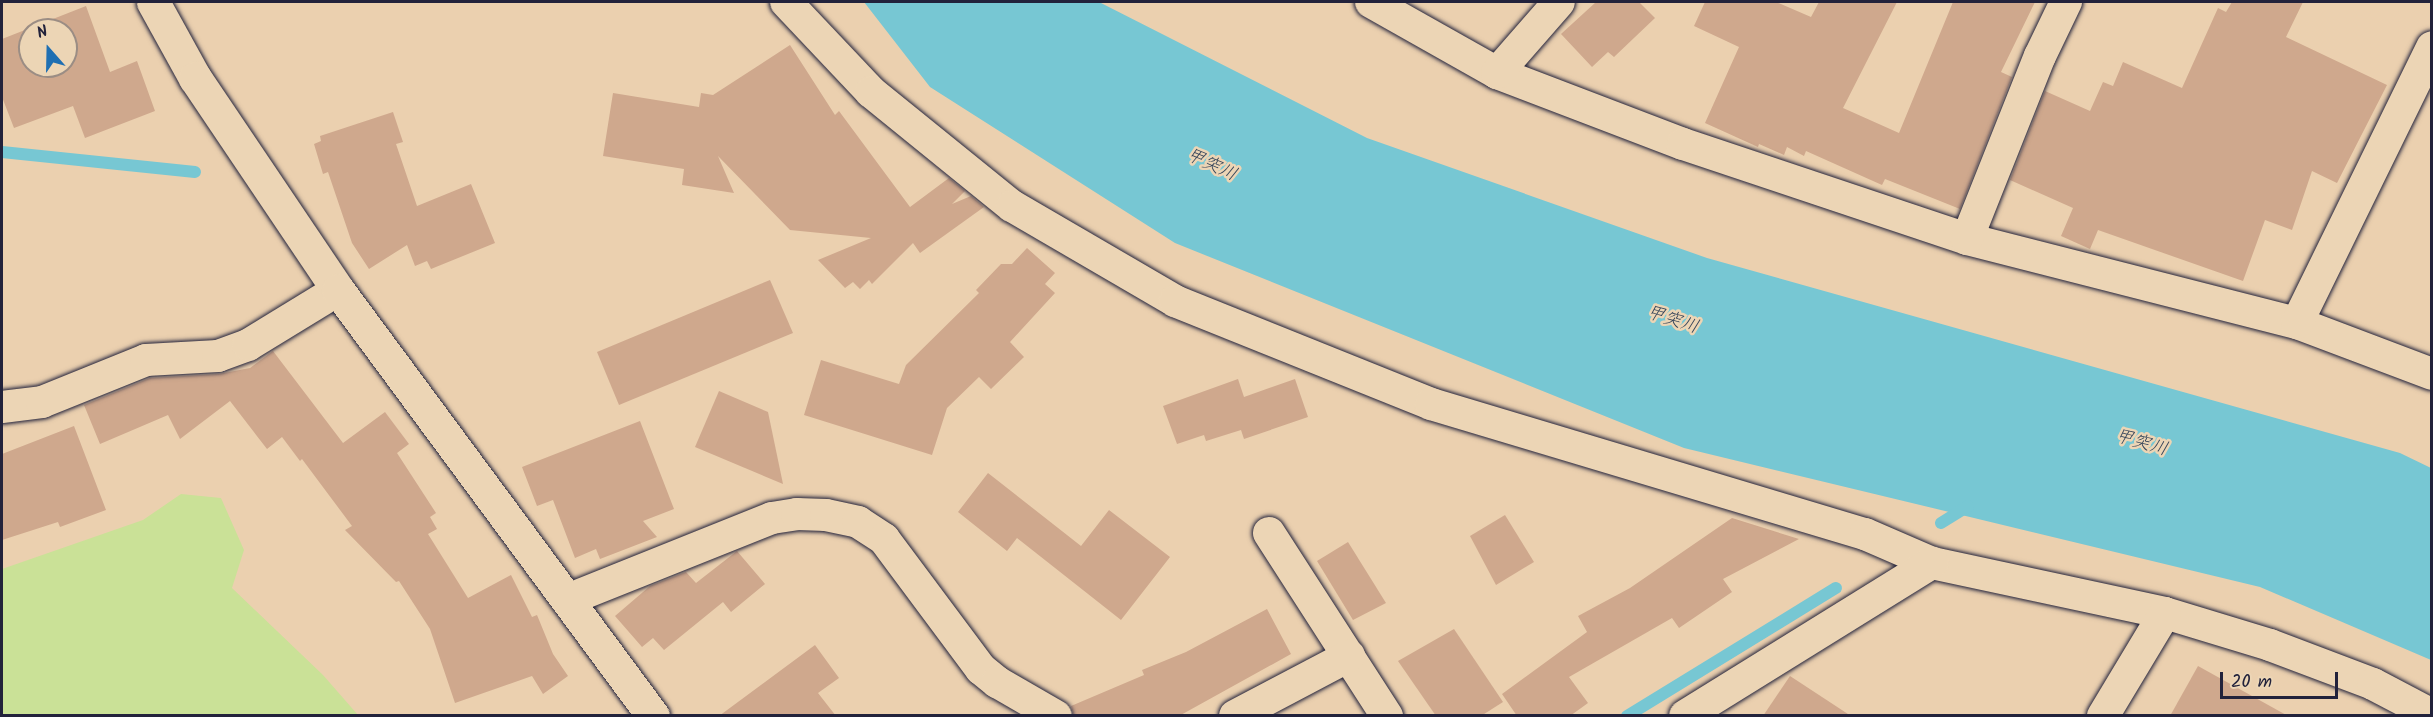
<!DOCTYPE html>
<meta charset="utf-8">
<style>
body{margin:0}
#map{position:relative;width:2433px;height:717px;overflow:hidden;background:#ebd0af;font-family:Kalam,"Klee One",sans-serif}
div>[style]{position:absolute}
.green>*{inset:0;background:#cae197}
.water>*{inset:0;background:#77c7d3}
.stream>*{height:12px;margin:-6px;padding:0 6px;transform-origin:6px;border-radius:6px;background:#77c7d3}
.building>*{inset:0;background:#cfa88d}
.roads{filter:drop-shadow(0 0 2px #22223b) drop-shadow(0 0 2px #22223b)}
.street>*{height:32px;margin:-16px;padding:0 16px;transform-origin:16px;border-radius:16px;background:#ecd5b5}
.secondary>*{height:33px;margin:-16.5px;padding:0 16.5px;transform-origin:16.5px;border-radius:16.5px;background:#ecd5b5}
span{translate:-50% -50%;white-space:nowrap;text-align:center;line-height:1.15;-webkit-text-stroke:5px #ecd5b5;paint-order:stroke}
.water-label{font-size:18px;color:#334359;font-style:italic}
.frame{position:absolute;inset:0;border:3px solid #22223b;pointer-events:none}
.north{position:absolute;left:18px;top:18px;width:60px;height:60px;box-sizing:border-box;background:#ecd5b5;border:2px solid #9b8d84;border-radius:50%;rotate:340deg;font-size:16px;font-weight:700;line-height:24px;text-align:center;color:#22223b}
.north::after{content:'';display:block;margin:auto;width:21px;height:27px;background:#1f6fb2;clip-path:polygon(50% 0,100% 100%,50% 72%,0 100%)}
.scale{position:absolute;left:2220px;top:672px;width:118px;height:27px;box-sizing:border-box;border:3px solid #22223b;border-top:0;padding-left:8px;font-size:18px;line-height:21px;white-space:nowrap;color:#22223b;-webkit-text-stroke:4px #ecd5b5;paint-order:stroke}
</style>
<div id="map">
<div class="green">
<i style="clip-path:polygon(181px 494px,221px 498px,244px 550px,232px 588px,323px 675px,358px 715px,2px 715px,2px 569px,143px 520px)"></i>
</div>
<div class="water">
<i style="clip-path:polygon(864px 2px,1099px 2px,1367px 138px,1707px 258px,2400px 453px,2431px 468px,2431px 660px,2260px 587px,1684px 448px,1175px 243px,930px 87px)"></i>
</div>
<div class="stream">
<i style="left:2px;top:152px;width:194px;rotate:5.9deg"></i>
<i style="left:1941px;top:523px;width:32px;rotate:-32deg"></i>
<i style="left:1627px;top:716px;width:245px;rotate:-31.5deg"></i>
</div>
<div class="building">
<i style="clip-path:polygon(1596px 2px,1639px 2px,1655px 18px,1614px 57px,1608px 52px,1592px 67px,1561px 34px)"></i>
<i style="clip-path:polygon(1705px 2px,1776px 2px,1811px 17px,1819px 2px,1897px 2px,1843px 108px,1899px 133px,1953px 2px,2035px 2px,2001px 72px,2012px 77px,1960px 209px,1885px 179px,1882px 185px,1806px 151px,1804px 156px,1787px 147px,1784px 155px,1759px 144px,1758px 147px,1705px 123px,1739px 47px,1694px 26px)"></i>
<i style="clip-path:polygon(2232px 2px,2303px 2px,2286px 37px,2387px 85px,2337px 183px,2312px 171px,2292px 230px,2265px 220px,2243px 281px,2098px 230px,2090px 249px,2061px 236px,2073px 208px,2010px 180px,2045px 91px,2090px 111px,2103px 82px,2113px 86px,2123px 62px,2182px 88px,2218px 8px,2226px 12px)"></i>
<i style="clip-path:polygon(evenodd,86px 6px,110px 72px,137px 61px,155px 111px,85px 138px,73px 106px,14px 128px,2px 97px,2px 39px,86px 6px,30px 30px,66px 30px,66px 66px,30px 66px,30px 30px)"></i>
<i style="clip-path:polygon(790px 45px,835px 115px,839px 111px,910px 207px,949px 178px,965px 191px,952px 204px,971px 196px,984px 207px,920px 253px,913px 243px,872px 284px,869px 280px,860px 289px,853px 282px,845px 288px,818px 260px,871px 238px,790px 230px,718px 156px,734px 193px,682px 185px,684px 169px,603px 156px,613px 93px,699px 107px,701px 93px,713px 95px)"></i>
<i style="clip-path:polygon(393px 112px,403px 142px,396px 144px,417px 206px,471px 184px,495px 243px,431px 269px,427px 261px,415px 266px,407px 245px,369px 269px,352px 243px,328px 172px,323px 174px,314px 144px,321px 141px,320px 136px)"></i>
<i style="clip-path:polygon(1027px 248px,1055px 273px,1045px 284px,1055px 293px,1010px 342px,1024px 357px,991px 389px,979px 377px,947px 408px,932px 455px,804px 415px,821px 360px,899px 384px,906px 365px,979px 293px,976px 290px,1001px 264px,1012px 264px)"></i>
<i style="clip-path:polygon(770px 280px,793px 333px,619px 405px,597px 352px)"></i>
<i style="clip-path:polygon(273px 351px,343px 443px,385px 412px,409px 444px,397px 453px,436px 513px,430px 517px,437px 529px,428px 534px,468px 598px,511px 575px,532px 617px,537px 615px,553px 654px,568px 676px,543px 694px,532px 676px,455px 703px,430px 629px,399px 581px,396px 582px,345px 530px,352px 526px,302px 459px,300px 461px,282px 437px,267px 449px,230px 401px,180px 439px,168px 415px,100px 444px,84px 405px,150px 378px,219px 374px,250px 368px)"></i>
<i style="clip-path:polygon(1238px 379px,1244px 397px,1295px 379px,1308px 417px,1244px 439px,1241px 430px,1206px 441px,1204px 435px,1177px 444px,1163px 406px)"></i>
<i style="clip-path:polygon(719px 391px,768px 412px,783px 484px,695px 447px)"></i>
<i style="clip-path:polygon(640px 421px,674px 509px,643px 521px,657px 537px,600px 559px,596px 549px,575px 558px,553px 500px,537px 506px,522px 467px)"></i>
<i style="clip-path:polygon(74px 426px,106px 510px,60px 527px,58px 522px,2px 540px,2px 454px)"></i>
<i style="clip-path:polygon(988px 473px,1081px 546px,1109px 510px,1170px 557px,1121px 620px,1017px 538px,1007px 551px,958px 512px)"></i>
<i style="clip-path:polygon(1505px 515px,1534px 562px,1496px 585px,1470px 536px)"></i>
<i style="clip-path:polygon(1732px 518px,1799px 539px,1723px 579px,1732px 592px,1679px 628px,1672px 618px,1569px 677px,1588px 703px,1570px 716px,1517px 716px,1502px 694px,1587px 632px,1578px 616px,1630px 588px)"></i>
<i style="clip-path:polygon(1348px 542px,1386px 603px,1353px 620px,1317px 561px)"></i>
<i style="clip-path:polygon(737px 551px,765px 584px,731px 612px,723px 602px,664px 650px,653px 638px,642px 647px,615px 616px,650px 586px,686px 572px,696px 583px)"></i>
<i style="clip-path:polygon(1267px 609px,1291px 654px,1179px 716px,1074px 716px,1071px 706px,1144px 675px,1142px 670px,1186px 652px)"></i>
<i style="clip-path:polygon(1454px 629px,1503px 702px,1481px 716px,1436px 716px,1398px 661px)"></i>
<i style="clip-path:polygon(815px 645px,839px 678px,818px 693px,836px 716px,719px 716px)"></i>
<i style="clip-path:polygon(2198px 666px,2288px 716px,2170px 716px)"></i>
<i style="clip-path:polygon(1790px 676px,1851px 716px,1763px 716px)"></i>
</div>
<div class="roads">
<div class="street">
<i style="left:786px;top:2px;width:124px;rotate:46.6deg"></i>
<i style="left:871px;top:92px;width:181px;rotate:39deg"></i>
<i style="left:1012px;top:206px;width:189px;rotate:30.2deg"></i>
<i style="left:1175px;top:301px;width:276px;rotate:21.9deg"></i>
<i style="left:1431px;top:404px;width:453px;rotate:16.7deg"></i>
<i style="left:1865px;top:534px;width:73px;rotate:23.4deg"></i>
<i style="left:1932px;top:563px;width:238px;rotate:12.1deg"></i>
<i style="left:2165px;top:613px;width:110px;rotate:16.9deg"></i>
<i style="left:2270px;top:645px;width:110px;rotate:20.7deg"></i>
<i style="left:2373px;top:684px;width:67px;rotate:27.7deg"></i>
<i style="left:1371px;top:2px;width:145px;rotate:29.4deg"></i>
<i style="left:1497px;top:73px;width:199px;rotate:20.9deg"></i>
<i style="left:1683px;top:144px;width:299px;rotate:18.5deg"></i>
<i style="left:1967px;top:239px;width:341px;rotate:14.3deg"></i>
<i style="left:2297px;top:323px;width:144px;rotate:20.7deg"></i>
<i style="left:1497px;top:73px;width:94px;rotate:-48.9deg"></i>
<i style="left:1967px;top:239px;width:197px;rotate:-68.3deg"></i>
<i style="left:2040px;top:56px;width:60px;rotate:-64.3deg"></i>
<i style="left:2297px;top:323px;width:307px;rotate:-63.9deg"></i>
<i style="left:2px;top:407px;width:40px;rotate:-7.1deg"></i>
<i style="left:42px;top:402px;width:112px;rotate:-22deg"></i>
<i style="left:146px;top:360px;width:72px;rotate:-3.2deg"></i>
<i style="left:218px;top:356px;width:32px;rotate:-20deg"></i>
<i style="left:248px;top:345px;width:105px;rotate:-31.4deg"></i>
<i style="left:1269px;top:533px;width:218px;rotate:57.2deg"></i>
<i style="left:567px;top:600px;width:221px;rotate:-21.8deg"></i>
<i style="left:772px;top:518px;width:25px;rotate:-9deg"></i>
<i style="left:797px;top:514px;width:29px;rotate:2deg"></i>
<i style="left:826px;top:515px;width:33px;rotate:12deg"></i>
<i style="left:858px;top:522px;width:31px;rotate:33deg"></i>
<i style="left:884px;top:539px;width:162px;rotate:53.3deg"></i>
<i style="left:981px;top:669px;width:21px;rotate:39deg"></i>
<i style="left:997px;top:682px;width:68px;rotate:30deg"></i>
<i style="left:1235px;top:716px;width:129px;rotate:-27.8deg"></i>
<i style="left:1685px;top:716px;width:291px;rotate:-31.8deg"></i>
<i style="left:2103px;top:716px;width:120px;rotate:-59deg"></i>
</div>
<div class="secondary">
<i style="left:153px;top:2px;width:87px;rotate:61.1deg"></i>
<i style="left:195px;top:78px;width:256px;rotate:56deg"></i>
<i style="left:338px;top:290px;width:530px;rotate:53.52deg"></i>
</div>
</div>
<div class="water-label">
<span style="left:1211px;top:166px;rotate:25deg">甲突川</span>
<span style="left:1672px;top:321px;rotate:18deg">甲突川</span>
<span style="left:2141px;top:444px;rotate:16deg">甲突川</span>
</div>
<div class="frame"></div>
<div class="north">N</div>
<div class="scale">20 m</div>
</div>
